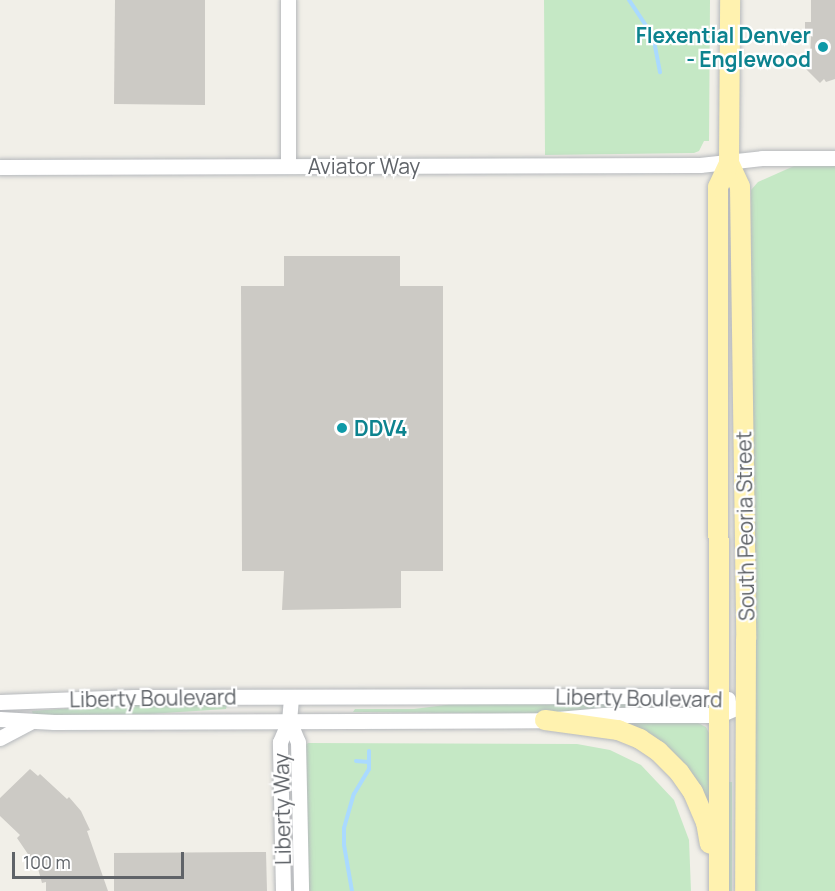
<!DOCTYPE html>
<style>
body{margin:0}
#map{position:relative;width:835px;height:891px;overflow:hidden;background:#f1efe8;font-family:Manrope,sans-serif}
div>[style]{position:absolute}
.green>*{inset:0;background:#c5e8c5}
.stream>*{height:4px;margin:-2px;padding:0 2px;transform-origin:2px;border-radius:2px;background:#aadaff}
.building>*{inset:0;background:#cccac5}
.roads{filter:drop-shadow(0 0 2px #b5b8bc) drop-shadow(0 0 2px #b5b8bc)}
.minor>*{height:15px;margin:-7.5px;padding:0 7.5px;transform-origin:7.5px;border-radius:7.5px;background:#fff}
.major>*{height:20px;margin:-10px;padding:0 10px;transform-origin:10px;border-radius:10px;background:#fff2af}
.dots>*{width:16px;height:16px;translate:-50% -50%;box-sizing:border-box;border:3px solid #fff;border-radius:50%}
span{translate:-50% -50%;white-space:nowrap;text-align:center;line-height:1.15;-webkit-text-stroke:4.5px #fff;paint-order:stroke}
.culture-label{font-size:21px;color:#0d838f;font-weight:700}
.right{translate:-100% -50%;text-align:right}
.left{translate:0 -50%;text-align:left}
.street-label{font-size:21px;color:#5f6368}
.scale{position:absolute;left:12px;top:852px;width:172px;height:27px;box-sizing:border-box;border:3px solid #5f6368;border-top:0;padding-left:8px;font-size:18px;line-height:21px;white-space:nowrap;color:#5f6368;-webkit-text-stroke:4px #fff;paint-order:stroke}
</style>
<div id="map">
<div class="green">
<i style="clip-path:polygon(544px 0,710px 0,709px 141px,704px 141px,699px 151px,694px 153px,545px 155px)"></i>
<i style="clip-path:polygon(794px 166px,835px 166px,835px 891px,753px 891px,751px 190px,758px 182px)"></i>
<i style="clip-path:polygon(461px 703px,659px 703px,660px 706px,597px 708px,547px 714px,353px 712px,355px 709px,414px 709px)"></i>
<i style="clip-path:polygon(128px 704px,226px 704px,227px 705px,226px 709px,149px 714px,33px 715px,32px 711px)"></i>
<i style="clip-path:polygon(620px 722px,696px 722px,706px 727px,710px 735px,711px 811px)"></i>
<i style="clip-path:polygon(308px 743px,577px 744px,610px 750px,641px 765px,674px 800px,689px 840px,691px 891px,307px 891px,304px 747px)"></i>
<i style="clip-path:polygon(726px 782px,732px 782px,732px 891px,726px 891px)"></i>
</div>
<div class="stream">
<i style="left:629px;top:0;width:43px;rotate:56.3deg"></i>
<i style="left:653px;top:36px;width:37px;rotate:79deg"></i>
<i style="left:356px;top:761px;width:13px;rotate:4deg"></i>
<i style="left:352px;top:891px;width:47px;rotate:-99.9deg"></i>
<i style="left:344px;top:845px;width:17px;rotate:-90deg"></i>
<i style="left:344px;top:828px;width:35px;rotate:-74deg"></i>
<i style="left:354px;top:794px;width:29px;rotate:-59deg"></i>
<i style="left:369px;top:769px;width:18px;rotate:-90deg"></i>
</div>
<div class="building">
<i style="clip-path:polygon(115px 0,205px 0,205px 105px,114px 104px)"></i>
<i style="clip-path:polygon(811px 0,835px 0,835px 79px,826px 82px,824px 79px,820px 83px,806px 69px,810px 66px,807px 63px,810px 59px,811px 35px,805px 34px,805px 22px,811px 22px)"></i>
<i style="clip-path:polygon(284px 256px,400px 256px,400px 286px,443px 286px,443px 571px,401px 571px,401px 608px,282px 610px,284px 571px,242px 571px,241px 286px,284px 286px)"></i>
<i style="clip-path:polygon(30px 769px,38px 776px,40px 774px,67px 799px,69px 797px,81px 811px,90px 830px,87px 831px,108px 891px,46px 891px,46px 882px,42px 883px,35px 858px,32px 860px,17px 838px,20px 835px,0 816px,0 798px)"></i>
<i style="clip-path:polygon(258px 852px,266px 852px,267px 891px,114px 891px,114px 853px)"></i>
</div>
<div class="roads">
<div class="minor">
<i style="left:288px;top:0;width:166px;rotate:90deg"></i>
<i style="left:0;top:167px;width:700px;rotate:-0.16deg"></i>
<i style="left:700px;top:165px;width:62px;rotate:-6.4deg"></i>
<i style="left:762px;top:158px;width:73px"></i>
<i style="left:0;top:702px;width:134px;rotate:-2.1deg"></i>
<i style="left:134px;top:697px;width:566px;rotate:-0.1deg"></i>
<i style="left:700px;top:696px;width:28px;rotate:6deg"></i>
<i style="left:0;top:719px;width:54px;rotate:3.2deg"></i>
<i style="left:54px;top:722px;width:491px;rotate:-0.2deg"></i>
<i style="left:545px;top:720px;width:59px;rotate:-4.8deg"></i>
<i style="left:604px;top:715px;width:115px"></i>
<i style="left:719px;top:715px;width:28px;rotate:-23deg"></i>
<i style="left:289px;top:721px;width:23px;rotate:67deg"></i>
<i style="left:298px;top:742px;width:149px;rotate:88.8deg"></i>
<i style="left:0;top:738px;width:36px;rotate:-28deg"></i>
<i style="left:283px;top:891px;width:149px;rotate:-91.2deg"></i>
<i style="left:280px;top:742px;width:23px;rotate:-67deg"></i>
<i style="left:289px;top:721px;width:24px;rotate:-85deg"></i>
</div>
<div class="major">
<i style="left:729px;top:163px;width:26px;rotate:65deg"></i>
<i style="left:740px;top:187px;width:452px;rotate:89.2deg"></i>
<i style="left:746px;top:639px;width:252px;rotate:90.2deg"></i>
<i style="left:545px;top:720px;width:74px;rotate:7.8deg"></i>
<i style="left:618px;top:730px;width:24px;rotate:22deg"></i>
<i style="left:640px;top:739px;width:22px;rotate:34deg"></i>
<i style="left:658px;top:751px;width:30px;rotate:45deg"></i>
<i style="left:679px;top:772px;width:24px;rotate:55deg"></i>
<i style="left:693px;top:792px;width:33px;rotate:67deg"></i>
<i style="left:706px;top:822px;width:22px;rotate:80deg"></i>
<i style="left:719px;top:891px;width:704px;rotate:-90.08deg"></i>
<i style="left:718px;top:187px;width:26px;rotate:-65deg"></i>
<i style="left:729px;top:163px;width:163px;rotate:-89.6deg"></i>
</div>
</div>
<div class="dots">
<i style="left:823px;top:47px;background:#0f9aa8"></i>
<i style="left:342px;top:428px;background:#0f9aa8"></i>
</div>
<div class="culture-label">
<span class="right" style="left:811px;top:47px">Flexential Denver<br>- Englewood</span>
<span class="left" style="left:354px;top:428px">DDV4</span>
</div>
<div class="street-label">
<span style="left:364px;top:166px">Aviator Way</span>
<span style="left:745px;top:526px;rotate:-91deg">South Peoria Street</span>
<span style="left:153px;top:698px;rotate:-1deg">Liberty Boulevard</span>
<span style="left:639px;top:698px;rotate:1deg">Liberty Boulevard</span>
<span style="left:282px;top:809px;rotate:-91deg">Liberty Way</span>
</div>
<div class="scale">100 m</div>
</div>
